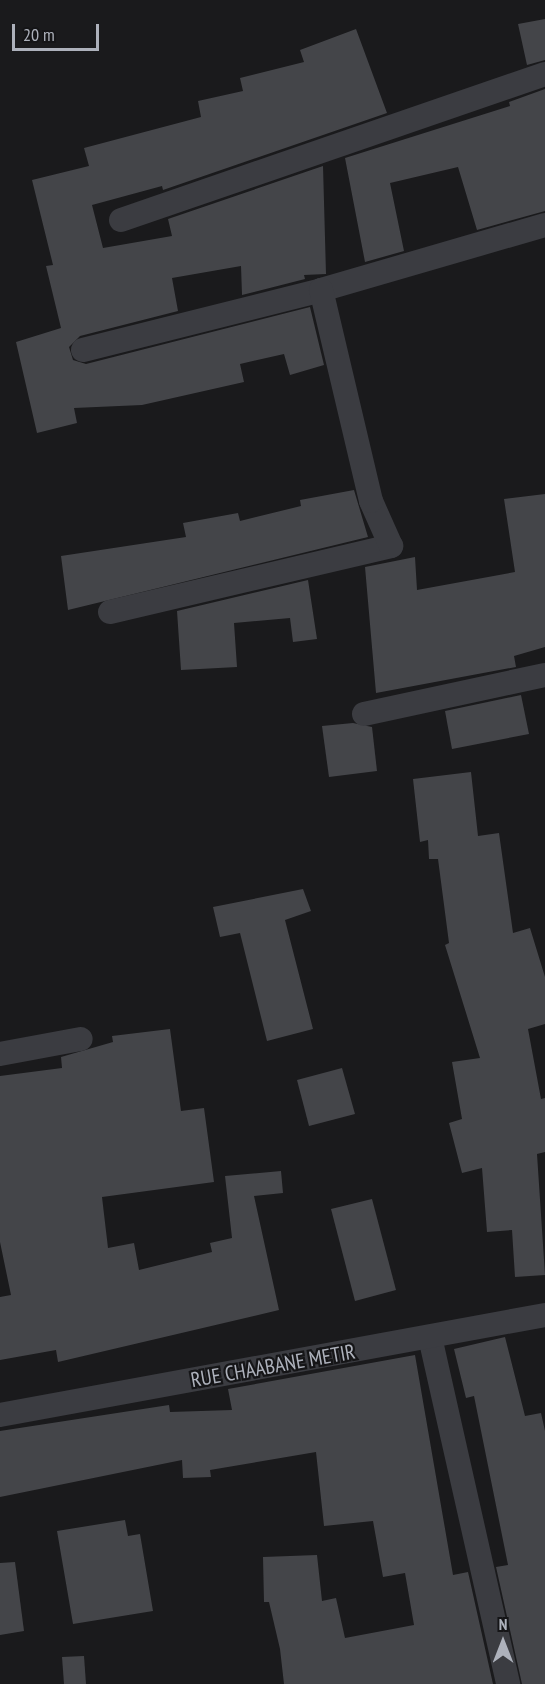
<!DOCTYPE html>
<style>
body{margin:0}
#map{position:relative;width:545px;height:1684px;overflow:hidden;background:#1a1a1c;font-family:"PT Sans Narrow",sans-serif}
div>[style]{position:absolute}
.building>*{inset:0;background:#444549}
.street>*{height:24px;margin:-12px;padding:0 12px;transform-origin:12px;border-radius:12px;background:#3b3c41}
span{translate:-50% -50%;white-space:nowrap;text-align:center;line-height:1.15;-webkit-text-stroke:4.5px #151517;paint-order:stroke}
.street-label{font-size:21px;color:#adb1bb}
.north{position:absolute;left:473px;top:1612px;width:60px;height:60px;-webkit-text-stroke:4px #151517;paint-order:stroke;rotate:0deg;font-size:16px;font-weight:700;line-height:24px;text-align:center;color:#adb1bb}
.north::after{content:'';display:block;margin:auto;width:21px;height:27px;background:#adb1bb;clip-path:polygon(50% 0,100% 100%,50% 72%,0 100%)}
.scale{position:absolute;left:12px;top:24px;width:87px;height:27px;box-sizing:border-box;border:3px solid #adb1bb;border-top:0;padding-left:8px;font-size:18px;line-height:21px;white-space:nowrap;color:#adb1bb;-webkit-text-stroke:4px #151517;paint-order:stroke}
</style>
<div id="map">
<div class="building">
<i style="clip-path:polygon(545px 19px,545px 60px,527px 65px,518px 24px)"></i>
<i style="clip-path:polygon(356px 29px,387px 113px,163px 190px,162px 186px,92px 205px,103px 248px,172px 236px,168px 219px,323px 166px,326px 274px,304px 275px,305px 279px,242px 295px,241px 266px,172px 278px,178px 311px,80px 336px,69px 347px,73px 360px,86px 364px,310px 307px,324px 365px,290px 375px,284px 354px,240px 364px,244px 382px,142px 405px,74px 408px,77px 423px,37px 433px,16px 342px,61px 328px,46px 266px,53px 265px,32px 180px,89px 166px,84px 148px,201px 117px,198px 101px,243px 91px,240px 78px,304px 62px,300px 50px)"></i>
<i style="clip-path:polygon(545px 89px,545px 211px,477px 230px,458px 167px,390px 183px,404px 251px,365px 262px,345px 158px,510px 106px,509px 102px)"></i>
<i style="clip-path:polygon(354px 490px,368px 537px,68px 610px,61px 556px,186px 537px,183px 523px,238px 513px,240px 521px,301px 506px,300px 500px)"></i>
<i style="clip-path:polygon(545px 494px,545px 647px,514px 656px,516px 667px,376px 693px,365px 567px,415px 557px,417px 590px,515px 572px,504px 499px)"></i>
<i style="clip-path:polygon(308px 580px,317px 639px,293px 642px,290px 618px,234px 623px,237px 667px,181px 670px,177px 611px)"></i>
<i style="clip-path:polygon(521px 695px,529px 734px,452px 749px,445px 711px)"></i>
<i style="clip-path:polygon(353px 723px,372px 727px,377px 771px,329px 777px,322px 726px)"></i>
<i style="clip-path:polygon(471px 772px,478px 836px,499px 833px,513px 933px,530px 928px,545px 977px,545px 1024px,528px 1029px,541px 1099px,545px 1098px,545px 1152px,537px 1154px,545px 1275px,515px 1277px,512px 1230px,487px 1232px,482px 1168px,462px 1173px,449px 1123px,462px 1119px,452px 1062px,480px 1058px,445px 945px,449px 943px,438px 859px,429px 859px,428px 840px,420px 842px,413px 779px)"></i>
<i style="clip-path:polygon(303px 889px,311px 911px,285px 920px,313px 1029px,267px 1041px,240px 933px,220px 937px,213px 907px)"></i>
<i style="clip-path:polygon(170px 1029px,181px 1111px,204px 1108px,214px 1182px,102px 1197px,108px 1248px,134px 1243px,139px 1270px,212px 1252px,210px 1243px,232px 1238px,225px 1176px,281px 1171px,283px 1193px,254px 1196px,279px 1310px,58px 1362px,56px 1350px,0 1360px,0 1297px,11px 1295px,0 1242px,0 1076px,62px 1068px,61px 1057px,113px 1042px,112px 1036px)"></i>
<i style="clip-path:polygon(342px 1068px,355px 1114px,309px 1126px,297px 1080px)"></i>
<i style="clip-path:polygon(372px 1199px,396px 1290px,355px 1301px,331px 1209px)"></i>
<i style="clip-path:polygon(505px 1337px,525px 1416px,541px 1413px,545px 1431px,545px 1684px,522px 1684px,496px 1567px,508px 1565px,474px 1396px,466px 1398px,454px 1349px)"></i>
<i style="clip-path:polygon(415px 1355px,453px 1575px,468px 1572px,493px 1684px,284px 1684px,280px 1649px,269px 1602px,264px 1602px,263px 1557px,317px 1555px,322px 1601px,336px 1598px,345px 1638px,414px 1625px,405px 1573px,383px 1577px,373px 1521px,324px 1526px,316px 1452px,210px 1470px,211px 1477px,183px 1478px,182px 1460px,0 1497px,0 1431px,169px 1405px,170px 1412px,232px 1410px,228px 1389px)"></i>
<i style="clip-path:polygon(125px 1520px,128px 1536px,140px 1534px,153px 1611px,73px 1624px,57px 1531px)"></i>
<i style="clip-path:polygon(15px 1562px,24px 1631px,0 1635px,0 1563px)"></i>
<i style="clip-path:polygon(84px 1656px,86px 1684px,64px 1684px,62px 1657px)"></i>
</div>
<div class="street">
<i style="left:121px;top:220px;width:448px;rotate:-19deg"></i>
<i style="left:83px;top:350px;width:245px;rotate:-14.1deg"></i>
<i style="left:321px;top:290px;width:233px;rotate:-16.2deg"></i>
<i style="left:110px;top:612px;width:289px;rotate:-13.2deg"></i>
<i style="left:391px;top:546px;width:49px;rotate:-114deg"></i>
<i style="left:371px;top:501px;width:217px;rotate:-103.3deg"></i>
<i style="left:364px;top:714px;width:185px;rotate:-12.2deg"></i>
<i style="left:0;top:1054px;width:82px;rotate:-10.5deg"></i>
<i style="left:430px;top:1337px;width:356px;rotate:77.3deg"></i>
<i style="left:0;top:1415px;width:554px;rotate:-10.4deg"></i>
</div>
<div class="street-label">
<span style="left:273px;top:1366px;rotate:-10deg">RUE CHAABANE METIR</span>
</div>
<div class="north">N</div>
<div class="scale">20 m</div>
</div>
